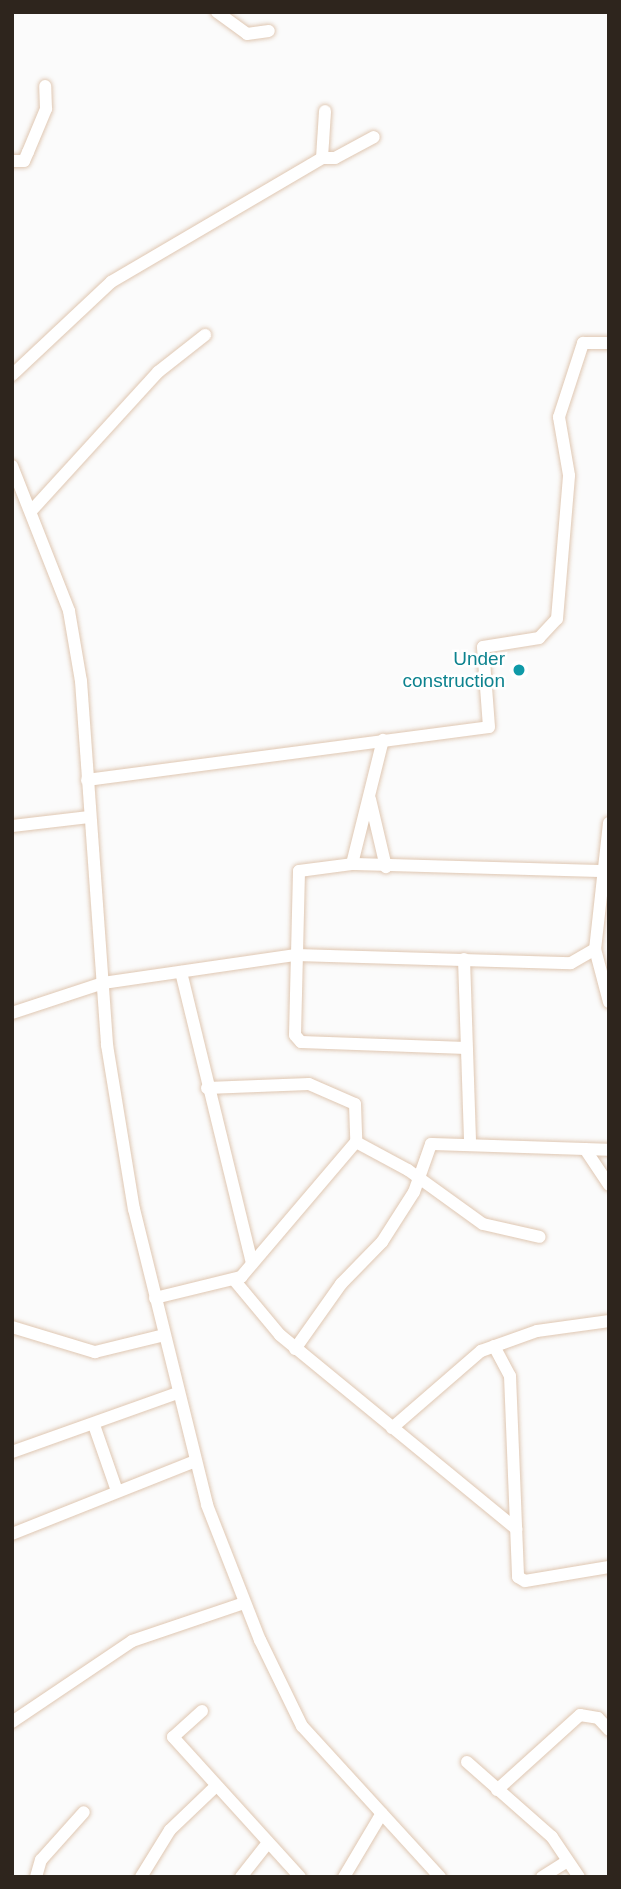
<!DOCTYPE html>
<style>
body{margin:0}
#map{position:relative;width:621px;height:1889px;overflow:hidden;background:#fbfbfb;font-family:Helvetica,sans-serif}
div>[style]{position:absolute}
.roads{filter:drop-shadow(0 0 2px #dfc7b2) drop-shadow(0 0 2px #dfc7b2)}
.minor>*{height:12px;margin:-6px;padding:0 6px;transform-origin:6px;border-radius:6px;background:#fff}
.dots>*{width:19px;height:19px;translate:-50% -50%;box-sizing:border-box;border:4px solid #fff;border-radius:50%}
span{translate:-50% -50%;white-space:nowrap;text-align:center;line-height:1.15;-webkit-text-stroke:5px #fff;paint-order:stroke}
.culture-label{font-size:19px;color:#0d838f}
.right{translate:-100% -50%;text-align:right}
.frame{position:absolute;inset:0;border:14px solid #2e251d;pointer-events:none}
</style>
<div id="map">
<div class="roads">
<div class="minor">
<i style="left:217px;top:12px;width:37px;rotate:36deg"></i>
<i style="left:247px;top:34px;width:22px;rotate:-8deg"></i>
<i style="left:322px;top:158px;width:47px;rotate:-86.3deg"></i>
<i style="left:12px;top:161px;width:12px"></i>
<i style="left:24px;top:161px;width:10px;rotate:-66deg"></i>
<i style="left:28px;top:152px;width:47px;rotate:-67.3deg"></i>
<i style="left:46px;top:109px;width:23px;rotate:-92deg"></i>
<i style="left:12px;top:375px;width:136px;rotate:-43.2deg"></i>
<i style="left:111px;top:282px;width:245px;rotate:-30.4deg"></i>
<i style="left:322px;top:158px;width:13px"></i>
<i style="left:335px;top:158px;width:44px;rotate:-28.3deg"></i>
<i style="left:12px;top:466px;width:156px;rotate:68.5deg"></i>
<i style="left:69px;top:611px;width:71px;rotate:80.3deg"></i>
<i style="left:81px;top:681px;width:365px;rotate:85.9deg"></i>
<i style="left:107px;top:1045px;width:166px;rotate:80.7deg"></i>
<i style="left:134px;top:1209px;width:305px;rotate:76.1deg"></i>
<i style="left:207px;top:1505px;width:145px;rotate:68.6deg"></i>
<i style="left:260px;top:1640px;width:96px;rotate:64deg"></i>
<i style="left:302px;top:1726px;width:205px;rotate:47.6deg"></i>
<i style="left:32px;top:510px;width:187px;rotate:-47.6deg"></i>
<i style="left:158px;top:372px;width:60px;rotate:-38.2deg"></i>
<i style="left:87px;top:780px;width:405px;rotate:-7.5deg"></i>
<i style="left:489px;top:727px;width:80px;rotate:-94.3deg"></i>
<i style="left:483px;top:647px;width:57px;rotate:-9.1deg"></i>
<i style="left:539px;top:638px;width:26px;rotate:-47deg"></i>
<i style="left:557px;top:619px;width:144px;rotate:-85.2deg"></i>
<i style="left:569px;top:475px;width:59px;rotate:-99.8deg"></i>
<i style="left:559px;top:417px;width:78px;rotate:-72deg"></i>
<i style="left:583px;top:343px;width:26px"></i>
<i style="left:370px;top:799px;width:70px;rotate:76.8deg"></i>
<i style="left:609px;top:823px;width:127px;rotate:96.3deg"></i>
<i style="left:595px;top:949px;width:55px;rotate:75.2deg"></i>
<i style="left:12px;top:826px;width:78px;rotate:-6.7deg"></i>
<i style="left:352px;top:864px;width:128px;rotate:-76deg"></i>
<i style="left:464px;top:959px;width:183px;rotate:88.1deg"></i>
<i style="left:181px;top:972px;width:300px;rotate:76.3deg"></i>
<i style="left:12px;top:1013px;width:96px;rotate:-18.2deg"></i>
<i style="left:103px;top:983px;width:195px;rotate:-8.3deg"></i>
<i style="left:296px;top:955px;width:275px;rotate:1.7deg"></i>
<i style="left:571px;top:963px;width:28px;rotate:-30deg"></i>
<i style="left:466px;top:1048px;width:165px;rotate:-177.9deg"></i>
<i style="left:301px;top:1042px;width:9px;rotate:-131deg"></i>
<i style="left:295px;top:1035px;width:164px;rotate:-88.6deg"></i>
<i style="left:299px;top:871px;width:53px;rotate:-7.5deg"></i>
<i style="left:352px;top:864px;width:250px;rotate:1.6deg"></i>
<i style="left:207px;top:1088px;width:102px;rotate:-2.2deg"></i>
<i style="left:309px;top:1084px;width:50px;rotate:23.5deg"></i>
<i style="left:355px;top:1104px;width:38px;rotate:88deg"></i>
<i style="left:585px;top:1149px;width:43px;rotate:56.3deg"></i>
<i style="left:235px;top:1281px;width:70px;rotate:50.2deg"></i>
<i style="left:280px;top:1335px;width:306px;rotate:39.4deg"></i>
<i style="left:155px;top:1298px;width:89px;rotate:-13.7deg"></i>
<i style="left:241px;top:1277px;width:177px;rotate:-49.6deg"></i>
<i style="left:356px;top:1142px;width:59px;rotate:28.3deg"></i>
<i style="left:408px;top:1170px;width:92px;rotate:35.8deg"></i>
<i style="left:483px;top:1224px;width:58px;rotate:12.8deg"></i>
<i style="left:12px;top:1327px;width:87px;rotate:16.8deg"></i>
<i style="left:95px;top:1352px;width:71px;rotate:-13.8deg"></i>
<i style="left:494px;top:1346px;width:34px;rotate:62deg"></i>
<i style="left:510px;top:1376px;width:201px;rotate:87.7deg"></i>
<i style="left:518px;top:1577px;width:8px;rotate:30deg"></i>
<i style="left:525px;top:1581px;width:85px;rotate:-9.5deg"></i>
<i style="left:295px;top:1349px;width:80px;rotate:-54.7deg"></i>
<i style="left:341px;top:1284px;width:59px;rotate:-45.7deg"></i>
<i style="left:382px;top:1242px;width:59px;rotate:-57.4deg"></i>
<i style="left:414px;top:1192px;width:51px;rotate:-70.5deg"></i>
<i style="left:431px;top:1144px;width:178px;rotate:1.9deg"></i>
<i style="left:94px;top:1425px;width:70px;rotate:70.8deg"></i>
<i style="left:392px;top:1428px;width:118px;rotate:-40.9deg"></i>
<i style="left:481px;top:1351px;width:59px;rotate:-19.7deg"></i>
<i style="left:537px;top:1331px;width:73px;rotate:-7.9deg"></i>
<i style="left:12px;top:1452px;width:176px;rotate:-19.6deg"></i>
<i style="left:12px;top:1534px;width:197px;rotate:-21.7deg"></i>
<i style="left:202px;top:1711px;width:39px;rotate:138deg"></i>
<i style="left:173px;top:1737px;width:189px;rotate:47.8deg"></i>
<i style="left:12px;top:1722px;width:145px;rotate:-34deg"></i>
<i style="left:132px;top:1641px;width:118px;rotate:-18.7deg"></i>
<i style="left:467px;top:1762px;width:113px;rotate:41.4deg"></i>
<i style="left:552px;top:1837px;width:48px;rotate:56deg"></i>
<i style="left:497px;top:1790px;width:112px;rotate:-42.1deg"></i>
<i style="left:580px;top:1715px;width:18px;rotate:9deg"></i>
<i style="left:598px;top:1718px;width:16px;rotate:47deg"></i>
<i style="left:36px;top:1877px;width:18px;rotate:-74deg"></i>
<i style="left:41px;top:1860px;width:64px;rotate:-48.1deg"></i>
<i style="left:141px;top:1877px;width:55px;rotate:-58.3deg"></i>
<i style="left:170px;top:1830px;width:62px;rotate:-43.7deg"></i>
<i style="left:241px;top:1877px;width:42px;rotate:-51.8deg"></i>
<i style="left:344px;top:1877px;width:74px;rotate:-59.3deg"></i>
<i style="left:542px;top:1877px;width:28px;rotate:-32deg"></i>
</div>
</div>
<div class="dots">
<i style="left:519px;top:670px;background:#0f9aa8"></i>
</div>
<div class="culture-label">
<span class="right" style="left:505px;top:670px">Under<br>construction</span>
</div>
<div class="frame"></div>
</div>
